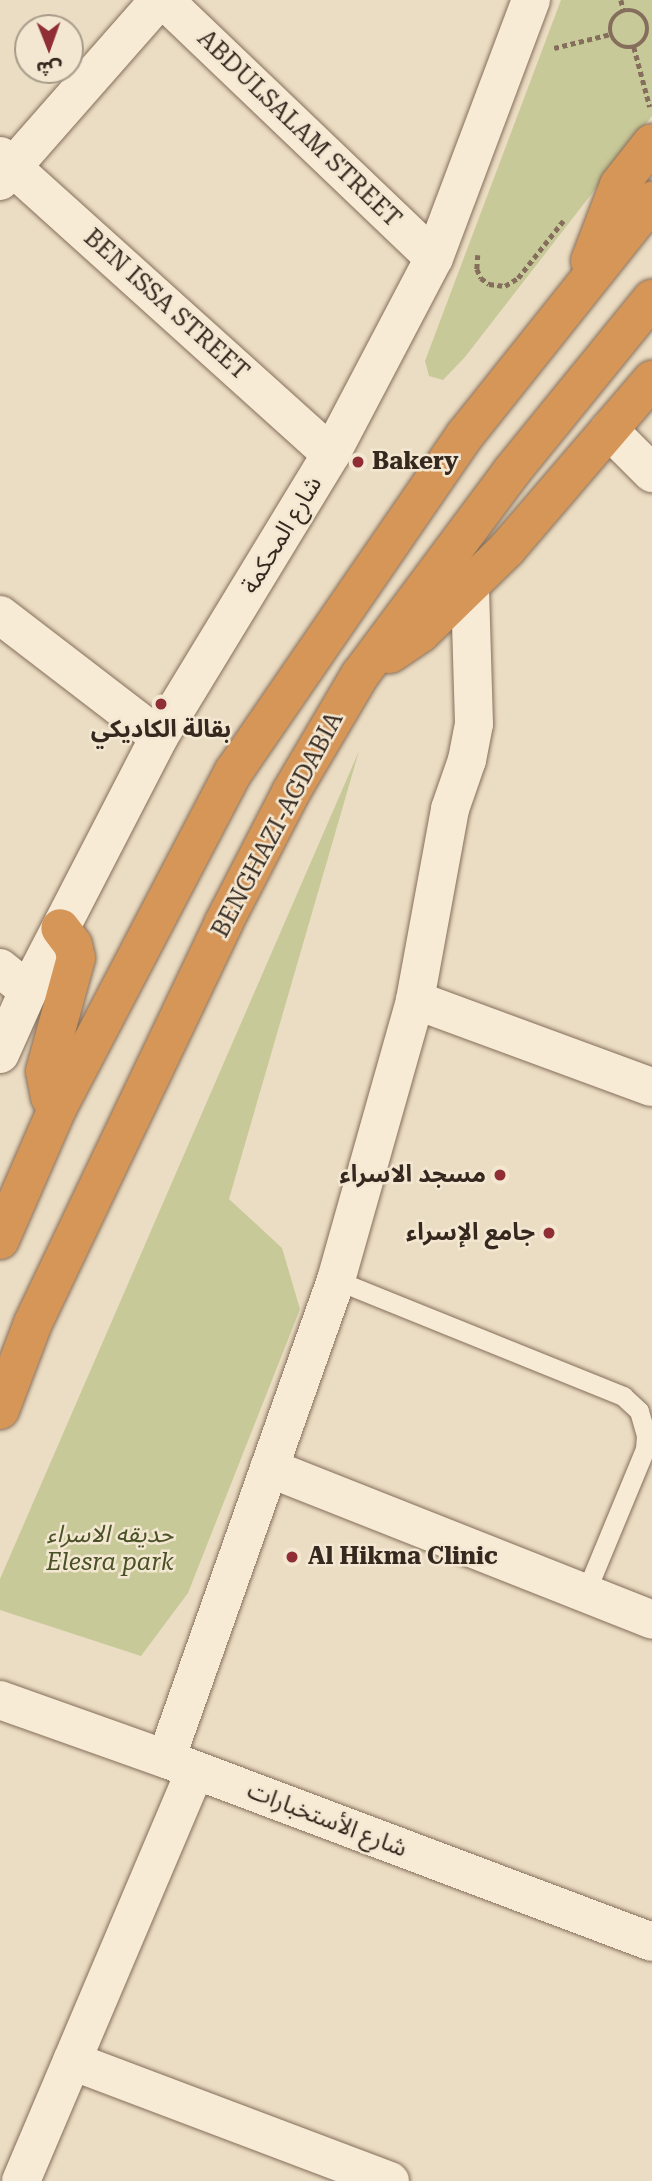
<!DOCTYPE html>
<meta charset="utf-8">
<style>
body{margin:0}
#map{position:relative;width:652px;height:2181px;overflow:hidden;background:#ebddc3;font-family:"Roboto Serif","Noto Sans Arabic",serif}
div>[style]{position:absolute}
.green>*{inset:0;background:#c7c998}
.path>*{height:4.5px;margin-top:-2.25px;transform-origin:0;background:repeating-linear-gradient(90deg,#856e5b 0 5px,transparent 0 8.5px)}
.path>.ring{margin:-2.25px;padding:0;box-sizing:content-box;background:none;border:4.5px solid #856e5b;border-radius:50%}
.roads{filter:drop-shadow(0 0 2px #856e5b) drop-shadow(0 0 2px #856e5b)}
.lane>*{height:19px;margin:-9.5px;padding:0 9.5px;transform-origin:9.5px;border-radius:9.5px;background:#f7ebd6}
.street>*{height:38px;margin:-19px;padding:0 19px;transform-origin:19px;border-radius:19px;background:#f7ebd6}
.secondary>*{height:38px;margin:-19px;padding:0 19px;transform-origin:19px;border-radius:19px;background:#f7ebd6}
.highway>*{height:38px;margin:-19px;padding:0 19px;transform-origin:19px;border-radius:19px;background:#d69658}
.dots>*{width:19px;height:19px;translate:-50% -50%;box-sizing:border-box;border:4px solid #f3e7d2;border-radius:50%}
span{translate:-50% -50%;white-space:nowrap;text-align:center;line-height:1.15;-webkit-text-stroke:5px #f3e7d2;paint-order:stroke}
.street-label{font-size:24px;color:#35281e}
.poi-label{font-size:24px;color:#35281e;font-weight:700}
.left{translate:0 -50%;text-align:left}
.right{translate:-100% -50%;text-align:right}
.park-label{font-size:24px;color:#495126;font-style:italic}
.north{position:absolute;left:14px;top:14px;width:70px;height:70px;box-sizing:border-box;background:#f3e7d2;border:2px solid #a79b8a;border-radius:50%;rotate:179deg;font-size:19px;font-weight:700;line-height:28px;text-align:center;color:#35281e}
.north::after{content:'';display:block;margin:auto;width:24px;height:32px;background:#902e36;clip-path:polygon(50% 0,100% 100%,50% 72%,0 100%)}
</style>
<div id="map">
<div class="green">
<i style="clip-path:polygon(561px 0,652px 0,652px 116px,465px 357px,443px 380px,429px 376px,425px 361px)"></i>
<i style="clip-path:polygon(359px 751px,229px 1199px,282px 1248px,300px 1309px,188px 1593px,141px 1656px,0 1610px,0 1579px)"></i>
</div>
<div class="path">
<i style="left:621px;top:0;width:11px;rotate:75deg"></i>
<i class="ring" style="left:610px;top:10px;width:33.5px;height:33.5px"></i>
<i style="left:634px;top:47px;width:62px;rotate:75.1deg"></i>
<i style="left:554px;top:48px;width:59px;rotate:-13.8deg"></i>
<i style="left:478px;top:255px;width:14px;rotate:94deg"></i>
<i style="left:477px;top:269px;width:10px;rotate:66deg"></i>
<i style="left:481px;top:278px;width:10px;rotate:37deg"></i>
<i style="left:489px;top:284px;width:16px;rotate:7deg"></i>
<i style="left:505px;top:286px;width:15px;rotate:-32deg"></i>
<i style="left:518px;top:278px;width:73px;rotate:-51.7deg"></i>
</div>
<div class="roads">
<div class="lane">
<i style="left:336px;top:1280px;width:310px;rotate:22deg"></i>
<i style="left:623px;top:1396px;width:22px;rotate:43deg"></i>
<i style="left:639px;top:1411px;width:25px;rotate:74deg"></i>
<i style="left:646px;top:1435px;width:14px;rotate:94deg"></i>
<i style="left:645px;top:1449px;width:157px;rotate:112.5deg"></i>
</div>
<div class="street">
<i style="left:164px;top:0;width:373px;rotate:43.7deg"></i>
<i style="left:0;top:181px;width:241px;rotate:-48.7deg"></i>
<i style="left:609px;top:430px;width:61px;rotate:45deg"></i>
<i style="left:0;top:615px;width:200px;rotate:37.5deg"></i>
<i style="left:0;top:968px;width:36px;rotate:39deg"></i>
<i style="left:415px;top:1000px;width:252px;rotate:20.2deg"></i>
<i style="left:269px;top:1468px;width:412px;rotate:21.6deg"></i>
<i style="left:0;top:1700px;width:176px;rotate:19.6deg"></i>
<i style="left:166px;top:1759px;width:519px;rotate:20.63deg"></i>
<i style="left:166px;top:1759px;width:508px;rotate:-70.46deg"></i>
<i style="left:336px;top:1280px;width:291px;rotate:-74.2deg"></i>
<i style="left:415px;top:1000px;width:194px;rotate:-79.6deg"></i>
<i style="left:450px;top:809px;width:52px;rotate:-70.9deg"></i>
<i style="left:467px;top:760px;width:37px;rotate:-79deg"></i>
<i style="left:474px;top:724px;width:138px;rotate:-91.7deg"></i>
<i style="left:72px;top:2061px;width:340px;rotate:20.7deg"></i>
<i style="left:21px;top:2181px;width:445px;rotate:-67deg"></i>
</div>
<div class="secondary">
<i style="left:0;top:156px;width:445px;rotate:42deg"></i>
<i style="left:0;top:1054px;width:69px;rotate:-66deg"></i>
<i style="left:28px;top:991px;width:286px;rotate:-62.7deg"></i>
<i style="left:159px;top:737px;width:331px;rotate:-58.7deg"></i>
<i style="left:331px;top:454px;width:221px;rotate:-62.3deg"></i>
<i style="left:434px;top:258px;width:276px;rotate:-69.4deg"></i>
</div>
<div class="highway">
<i style="left:590px;top:261px;width:81px;rotate:-69.1deg"></i>
<i style="left:619px;top:185px;width:53px;rotate:-51.8deg"></i>
<i style="left:390px;top:654px;width:37px;rotate:-34deg"></i>
<i style="left:421px;top:633px;width:120px;rotate:-44.3deg"></i>
<i style="left:507px;top:549px;width:223px;rotate:-49.4deg"></i>
<i style="left:57px;top:1109px;width:14px;rotate:-120deg"></i>
<i style="left:50px;top:1097px;width:26px;rotate:-101deg"></i>
<i style="left:45px;top:1071px;width:117px;rotate:-74.7deg"></i>
<i style="left:76px;top:958px;width:13px;rotate:-103deg"></i>
<i style="left:73px;top:945px;width:21px;rotate:-127deg"></i>
<i style="left:0;top:1240px;width:143px;rotate:-66.5deg"></i>
<i style="left:57px;top:1109px;width:382px;rotate:-62.4deg"></i>
<i style="left:234px;top:771px;width:408px;rotate:-55.5deg"></i>
<i style="left:465px;top:435px;width:300px;rotate:-51.4deg"></i>
<i style="left:0;top:1410px;width:93px;rotate:-69.2deg"></i>
<i style="left:33px;top:1323px;width:444px;rotate:-64.5deg"></i>
<i style="left:224px;top:922px;width:146px;rotate:-62.7deg"></i>
<i style="left:291px;top:792px;width:136px;rotate:-59.5deg"></i>
<i style="left:360px;top:675px;width:254px;rotate:-53.3deg"></i>
<i style="left:512px;top:471px;width:222px;rotate:-50.9deg"></i>
</div>
</div>
<div class="dots">
<i style="left:358px;top:462px;background:#902e36"></i>
<i style="left:161px;top:704px;background:#902e36"></i>
<i style="left:500px;top:1175px;background:#902e36"></i>
<i style="left:549px;top:1233px;background:#902e36"></i>
<i style="left:292px;top:1557px;background:#902e36"></i>
</div>
<div class="street-label">
<span style="left:299px;top:129px;rotate:44deg">ABDULSALAM STREET</span>
<span style="left:166px;top:305px;rotate:42deg">BEN ISSA STREET</span>
<span style="left:282px;top:535px;rotate:-59deg">شارع المحكمة</span>
<span style="left:278px;top:825px;rotate:-62deg">BENGHAZI-AGDABIA</span>
<span style="left:327px;top:1820px;rotate:21deg">شارع الأستخبارات</span>
</div>
<div class="poi-label">
<span class="left" style="left:372px;top:462px">Bakery</span>
<span style="left:161px;top:730px">بقالة الكاديكي</span>
<span class="right" style="left:486px;top:1175px">مسجد الاسراء</span>
<span class="right" style="left:535px;top:1233px">جامع الإسراء</span>
<span class="left" style="left:308px;top:1557px">Al Hikma Clinic</span>
</div>
<div class="park-label">
<span style="left:110px;top:1549px">حديقه الاسراء<br>Elesra park</span>
</div>
<div class="north">ش</div>
</div>
